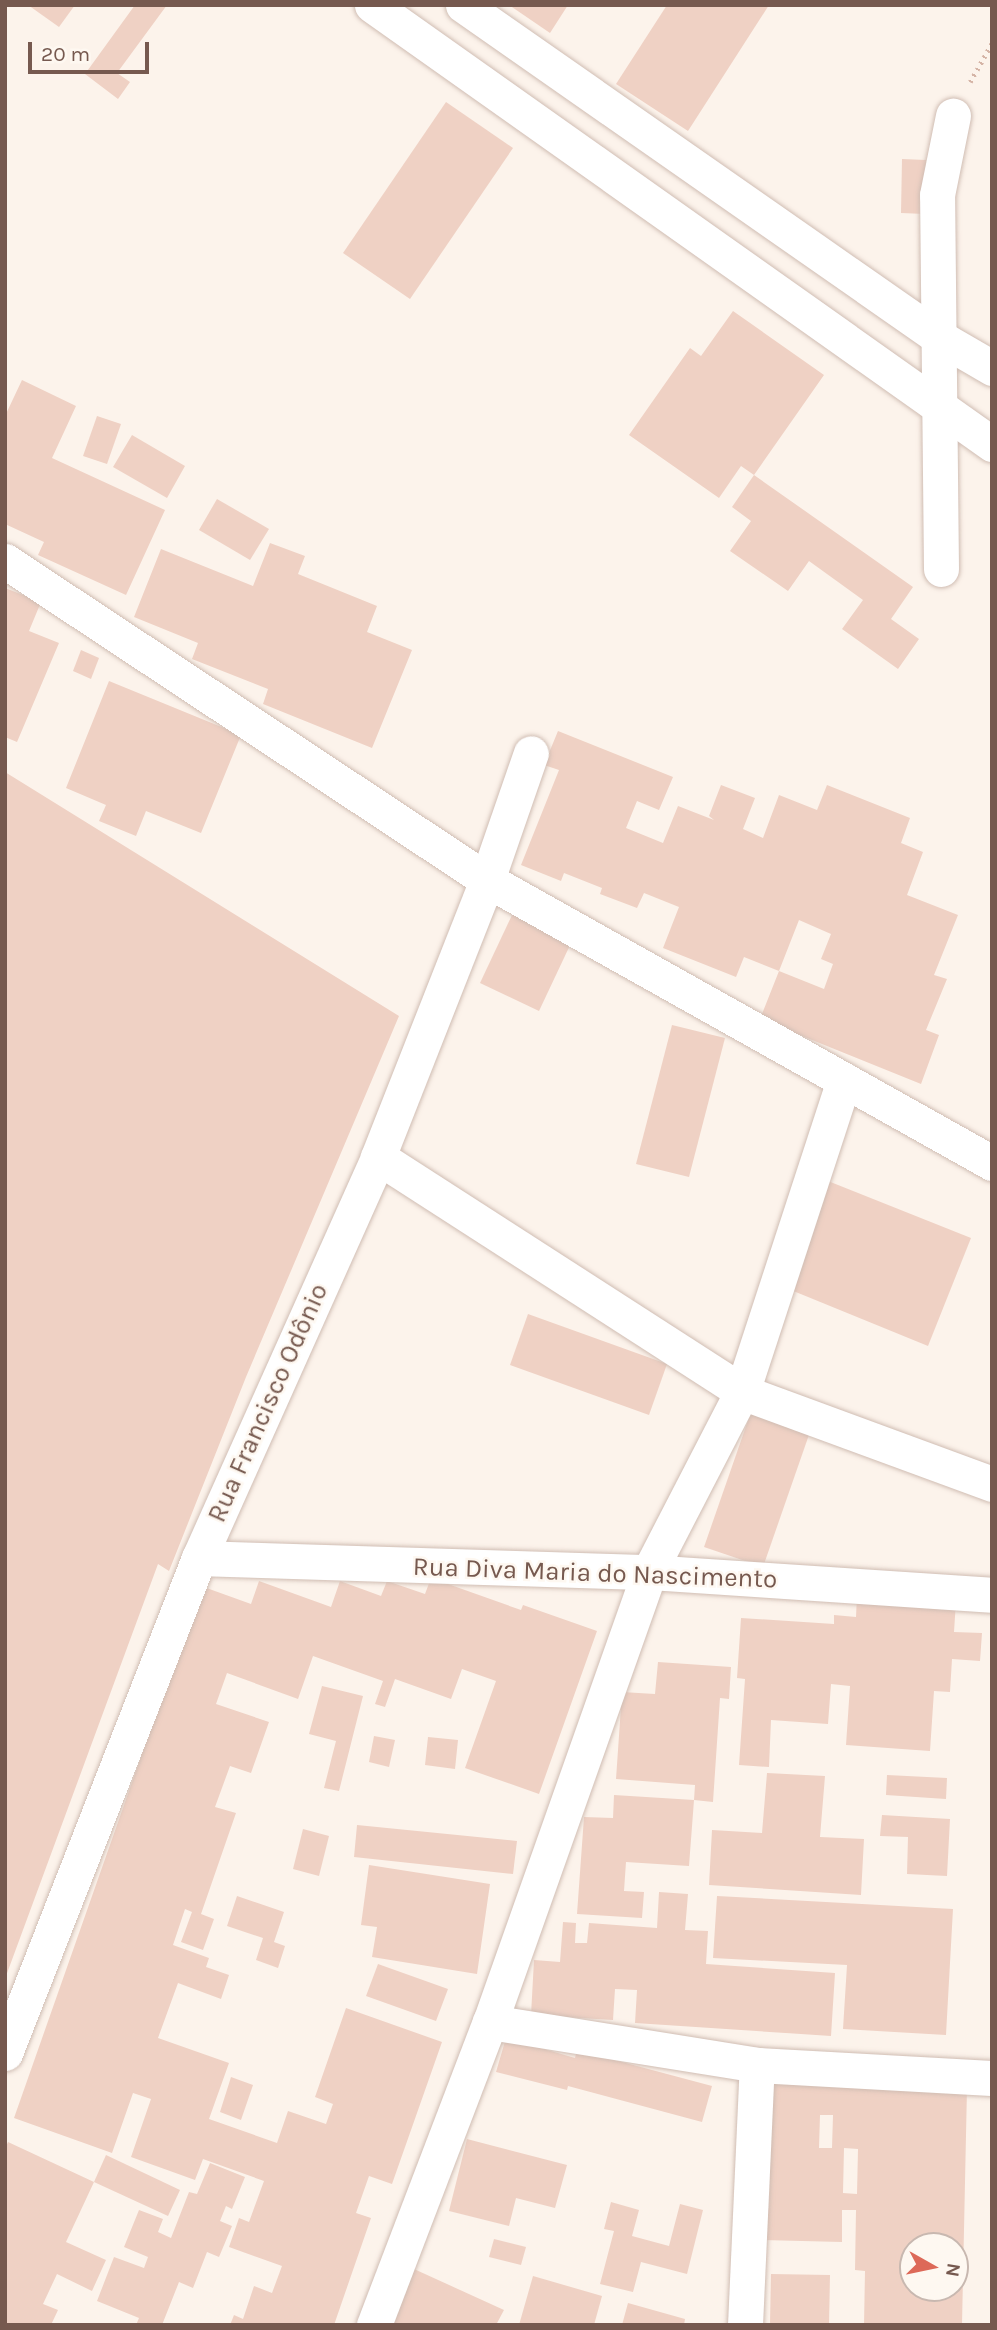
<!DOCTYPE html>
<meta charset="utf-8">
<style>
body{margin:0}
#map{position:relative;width:997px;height:2330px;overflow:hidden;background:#fcf3eb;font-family:Karla,sans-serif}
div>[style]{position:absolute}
.building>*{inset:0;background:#efd1c4}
.path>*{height:4.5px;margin-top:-2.25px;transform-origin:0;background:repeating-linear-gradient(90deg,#d5b4a6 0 2px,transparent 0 7px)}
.roads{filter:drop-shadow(0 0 2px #d0bdb3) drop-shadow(0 0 2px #d0bdb3)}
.street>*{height:35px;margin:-17.5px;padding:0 17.5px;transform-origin:17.5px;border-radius:17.5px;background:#fff}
span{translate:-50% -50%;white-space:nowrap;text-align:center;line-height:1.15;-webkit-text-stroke:5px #fef8f1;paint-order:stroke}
.street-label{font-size:26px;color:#76594f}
.frame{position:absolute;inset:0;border:7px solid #76594f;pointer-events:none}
.north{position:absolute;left:899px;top:2232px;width:70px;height:70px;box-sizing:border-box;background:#fef8f1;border:2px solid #c8b8b0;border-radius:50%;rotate:99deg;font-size:19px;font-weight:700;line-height:28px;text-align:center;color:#76594f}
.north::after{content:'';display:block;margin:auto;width:24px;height:32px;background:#dd6958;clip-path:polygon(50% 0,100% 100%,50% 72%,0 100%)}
.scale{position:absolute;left:28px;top:42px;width:121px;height:32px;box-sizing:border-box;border:4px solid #76594f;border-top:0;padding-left:9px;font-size:21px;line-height:24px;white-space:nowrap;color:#76594f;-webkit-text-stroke:5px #fef8f1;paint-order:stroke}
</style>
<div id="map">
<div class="building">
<i style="clip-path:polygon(28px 5px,75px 5px,59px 27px)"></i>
<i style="clip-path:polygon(135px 5px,167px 5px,117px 73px,130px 82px,118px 99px,85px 74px)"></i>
<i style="clip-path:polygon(509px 5px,568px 5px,550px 33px)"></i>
<i style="clip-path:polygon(667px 5px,769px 5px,688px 131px,616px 84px)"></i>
<i style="clip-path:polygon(446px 102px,513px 148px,410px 299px,343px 253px)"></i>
<i style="clip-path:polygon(902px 159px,926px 160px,925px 214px,901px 213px)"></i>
<i style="clip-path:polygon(733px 311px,824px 375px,754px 475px,741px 466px,719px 498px,629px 435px,690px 348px,701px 356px)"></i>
<i style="clip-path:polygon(22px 380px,76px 406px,52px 458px,165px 510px,126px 595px,38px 555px,44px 542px,5px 524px,5px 416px)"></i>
<i style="clip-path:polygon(97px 416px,121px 424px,107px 464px,83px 456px)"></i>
<i style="clip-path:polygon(132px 435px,185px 466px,167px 498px,113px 467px)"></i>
<i style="clip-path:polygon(754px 475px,913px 587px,891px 619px,919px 639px,898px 669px,842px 629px,863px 600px,809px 561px,788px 591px,730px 551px,751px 521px,732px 507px)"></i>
<i style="clip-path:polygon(217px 499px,269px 529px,250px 560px,199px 530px)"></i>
<i style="clip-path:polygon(270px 543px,305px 556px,298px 574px,377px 606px,367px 632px,412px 650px,372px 748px,263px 704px,268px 689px,192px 659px,198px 643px,134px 617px,161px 549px,253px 586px)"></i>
<i style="clip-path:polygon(5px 588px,41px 602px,29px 631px,59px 643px,17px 742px,5px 737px)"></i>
<i style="clip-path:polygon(81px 650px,99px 658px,91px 679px,73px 671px)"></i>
<i style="clip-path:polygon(109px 681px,241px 735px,201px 833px,146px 811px,136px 836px,99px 821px,106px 805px,66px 788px)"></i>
<i style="clip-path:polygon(evenodd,558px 731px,673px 777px,659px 810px,637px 801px,626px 828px,663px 843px,678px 806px,714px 820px,709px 816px,721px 785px,755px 798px,743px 829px,763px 838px,779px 795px,817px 810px,827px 785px,910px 818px,901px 843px,923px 852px,907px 895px,958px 915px,934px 975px,947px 979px,926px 1030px,939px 1035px,921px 1084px,760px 1019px,779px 971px,744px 957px,736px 977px,663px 948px,679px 907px,644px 893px,637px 908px,600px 894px,602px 888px,564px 873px,561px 881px,521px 865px,559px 770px,544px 765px,558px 731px,799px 920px,831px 934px,821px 959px,833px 964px,824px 989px,779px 971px,799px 920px)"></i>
<i style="clip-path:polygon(5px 772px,399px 1016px,246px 1377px,169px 1571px,158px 1564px,6px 1976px)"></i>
<i style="clip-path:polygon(513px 913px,572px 941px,539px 1011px,480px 983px)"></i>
<i style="clip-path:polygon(672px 1025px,725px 1038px,689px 1177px,636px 1164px)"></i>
<i style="clip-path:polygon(828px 1181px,971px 1238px,928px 1346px,786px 1288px)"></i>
<i style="clip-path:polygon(528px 1314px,667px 1364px,649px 1415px,510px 1365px)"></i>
<i style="clip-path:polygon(752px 1409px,811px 1429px,763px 1567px,704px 1547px)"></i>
<i style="clip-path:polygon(431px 1578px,521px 1610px,523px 1605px,597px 1631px,539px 1794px,465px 1768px,496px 1681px,462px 1669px,451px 1699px,395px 1679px,385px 1707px,375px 1704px,383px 1681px,313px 1656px,298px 1699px,227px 1673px,216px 1704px,269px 1722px,251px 1773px,230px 1766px,215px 1807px,236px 1813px,201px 1914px,214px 1919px,203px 1950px,181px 1942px,192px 1912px,185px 1909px,173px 1945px,209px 1958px,206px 1967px,229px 1975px,221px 1999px,178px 1983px,158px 2038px,229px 2063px,209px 2119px,277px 2143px,288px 2111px,326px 2124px,333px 2104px,315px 2097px,346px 2008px,442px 2042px,392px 2184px,369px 2176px,356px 2213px,371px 2218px,334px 2325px,230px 2325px,234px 2315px,243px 2319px,254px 2286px,272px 2293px,282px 2266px,229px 2247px,239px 2218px,249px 2222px,264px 2181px,203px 2159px,195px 2180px,131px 2157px,151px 2099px,133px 2093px,112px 2153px,14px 2118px,201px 1586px,251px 1604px,259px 1581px,331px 1607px,340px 1581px,381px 1596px,387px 1581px,425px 1594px)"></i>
<i style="clip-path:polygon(857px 1595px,956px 1601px,954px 1632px,982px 1633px,980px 1661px,952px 1659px,950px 1692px,934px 1691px,930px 1751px,846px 1745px,850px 1686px,831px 1684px,828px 1724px,771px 1720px,769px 1767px,739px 1765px,745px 1679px,737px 1678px,741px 1618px,834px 1624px,834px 1615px,856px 1617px)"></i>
<i style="clip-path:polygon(658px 1662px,731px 1667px,729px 1699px,720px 1698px,713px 1802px,694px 1800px,695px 1785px,616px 1779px,622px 1692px,655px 1694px)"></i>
<i style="clip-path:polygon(322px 1686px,363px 1696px,339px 1791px,324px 1788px,336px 1741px,309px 1734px)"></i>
<i style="clip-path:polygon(374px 1736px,395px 1740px,389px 1767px,369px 1762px)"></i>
<i style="clip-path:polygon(428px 1737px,458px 1740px,455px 1769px,425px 1765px)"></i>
<i style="clip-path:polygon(767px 1773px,825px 1776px,820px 1837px,864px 1839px,861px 1895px,709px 1885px,712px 1830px,762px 1833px)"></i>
<i style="clip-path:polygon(887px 1775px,947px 1778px,946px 1799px,886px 1795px)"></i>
<i style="clip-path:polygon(614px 1795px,694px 1800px,689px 1866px,626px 1862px,624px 1891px,644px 1892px,642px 1918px,577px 1914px,584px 1817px,613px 1818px)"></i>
<i style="clip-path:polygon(882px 1815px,950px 1819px,947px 1876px,907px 1874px,908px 1837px,880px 1836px)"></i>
<i style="clip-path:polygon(357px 1825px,517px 1841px,513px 1874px,354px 1857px)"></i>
<i style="clip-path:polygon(303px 1829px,329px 1836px,319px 1876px,293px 1869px)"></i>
<i style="clip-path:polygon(369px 1865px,490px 1884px,477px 1974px,372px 1957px,377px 1927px,361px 1925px)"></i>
<i style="clip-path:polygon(659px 1892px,688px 1894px,685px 1930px,708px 1931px,706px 1964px,835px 1973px,831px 2036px,635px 2023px,637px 1990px,615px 1989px,613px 2020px,531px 2015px,534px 1960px,560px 1962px,563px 1922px,576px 1923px,575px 1943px,587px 1943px,589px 1923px,657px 1928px)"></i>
<i style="clip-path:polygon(237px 1896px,284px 1912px,274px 1942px,285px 1946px,278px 1968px,256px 1960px,263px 1938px,227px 1926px)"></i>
<i style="clip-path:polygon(717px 1896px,953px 1909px,946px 2035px,843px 2029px,847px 1965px,713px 1958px)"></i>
<i style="clip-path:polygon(378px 1964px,448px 1989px,436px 2021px,366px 1996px)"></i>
<i style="clip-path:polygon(506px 2038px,575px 2058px,577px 2050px,712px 2086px,702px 2122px,568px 2086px,567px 2090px,496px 2072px)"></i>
<i style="clip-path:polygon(231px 2077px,253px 2085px,241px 2120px,220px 2112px)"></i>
<i style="clip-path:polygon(evenodd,772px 2083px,967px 2088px,962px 2325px,864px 2325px,865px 2271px,855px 2270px,856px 2210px,842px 2210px,842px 2242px,762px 2240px,763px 2208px,769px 2208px,772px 2083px,820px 2115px,833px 2115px,832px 2148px,819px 2148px,820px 2115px,772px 2083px,844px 2148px,858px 2149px,857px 2194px,843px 2193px,844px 2148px,772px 2083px,913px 2246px,955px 2246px,955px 2288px,913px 2288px,913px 2246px)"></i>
<i style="clip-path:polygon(467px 2139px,567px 2165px,555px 2208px,516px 2198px,509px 2226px,449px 2211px)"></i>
<i style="clip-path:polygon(8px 2142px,94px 2182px,66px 2242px,106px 2260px,92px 2291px,57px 2274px,43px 2304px,58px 2310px,51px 2325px,5px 2325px,5px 2149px)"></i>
<i style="clip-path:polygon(106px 2155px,180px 2190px,168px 2216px,94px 2182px)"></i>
<i style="clip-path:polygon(210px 2163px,245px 2177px,232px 2209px,226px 2206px,220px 2221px,232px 2226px,219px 2257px,207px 2252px,193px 2288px,179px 2282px,162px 2325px,136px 2325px,139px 2318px,97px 2301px,114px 2257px,144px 2268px,148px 2257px,124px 2247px,139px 2210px,163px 2219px,158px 2232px,171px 2238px,189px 2192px,197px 2194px)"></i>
<i style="clip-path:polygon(611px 2202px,639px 2210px,632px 2236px,669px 2246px,680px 2204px,703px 2210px,687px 2274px,641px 2262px,633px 2292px,600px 2284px,614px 2231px,604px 2229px)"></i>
<i style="clip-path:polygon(494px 2239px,526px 2247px,521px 2265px,489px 2257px)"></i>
<i style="clip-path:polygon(414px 2269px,504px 2310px,496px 2325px,390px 2325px)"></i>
<i style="clip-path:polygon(771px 2274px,830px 2275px,829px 2325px,770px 2325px)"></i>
<i style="clip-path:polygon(533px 2276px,602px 2296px,594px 2325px,519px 2325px)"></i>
<i style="clip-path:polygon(628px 2303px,685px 2319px,684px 2325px,622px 2325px)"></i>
</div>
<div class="path">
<i style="left:970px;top:82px;width:45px;rotate:-60.6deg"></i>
</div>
<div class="roads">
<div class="street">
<i style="left:372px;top:5px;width:760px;rotate:35.3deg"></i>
<i style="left:463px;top:5px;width:578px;rotate:34.93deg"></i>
<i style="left:937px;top:336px;width:64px;rotate:30.2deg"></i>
<i style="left:5px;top:561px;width:578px;rotate:33.5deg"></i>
<i style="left:487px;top:880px;width:579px;rotate:29.27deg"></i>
<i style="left:941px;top:569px;width:374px;rotate:-90.6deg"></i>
<i style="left:937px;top:195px;width:81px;rotate:-78.6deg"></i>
<i style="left:378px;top:1157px;width:433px;rotate:32.8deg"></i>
<i style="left:742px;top:1392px;width:266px;rotate:20.2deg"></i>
<i style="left:199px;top:1558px;width:450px;rotate:1.8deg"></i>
<i style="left:649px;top:1572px;width:344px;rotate:3.8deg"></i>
<i style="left:490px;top:2022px;width:270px;rotate:9.1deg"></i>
<i style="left:757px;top:2065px;width:235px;rotate:3.2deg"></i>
<i style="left:5px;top:2053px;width:532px;rotate:-68.6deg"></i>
<i style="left:199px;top:1558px;width:439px;rotate:-65.9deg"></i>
<i style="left:378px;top:1157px;width:298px;rotate:-68.5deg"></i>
<i style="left:487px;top:880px;width:134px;rotate:-70.9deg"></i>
<i style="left:374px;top:2325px;width:324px;rotate:-69.1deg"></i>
<i style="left:490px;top:2022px;width:477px;rotate:-70.5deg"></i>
<i style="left:649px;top:1572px;width:203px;rotate:-62.7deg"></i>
<i style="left:742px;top:1392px;width:328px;rotate:-71.9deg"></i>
<i style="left:745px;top:2325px;width:260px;rotate:-87.4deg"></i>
</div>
</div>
<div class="street-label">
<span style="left:268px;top:1403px;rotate:-66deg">Rua Francisco Odônio</span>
<span style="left:595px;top:1573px;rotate:2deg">Rua Diva Maria do Nascimento</span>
</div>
<div class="frame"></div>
<div class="north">N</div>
<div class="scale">20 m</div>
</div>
